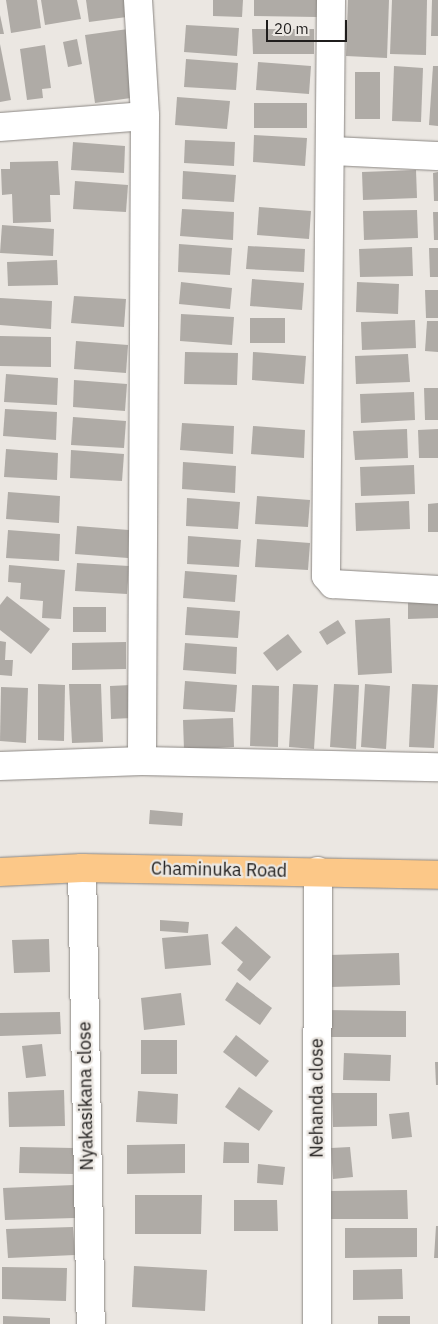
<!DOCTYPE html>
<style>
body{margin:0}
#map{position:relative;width:438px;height:1324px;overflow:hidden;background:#ebe7e2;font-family:"IBM Plex Sans",sans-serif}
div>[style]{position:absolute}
.building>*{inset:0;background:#afaba6}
.roads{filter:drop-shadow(0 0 1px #8b8783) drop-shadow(0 0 1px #8b8783)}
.street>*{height:28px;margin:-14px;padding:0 14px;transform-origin:14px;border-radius:14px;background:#fff}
.primary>*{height:28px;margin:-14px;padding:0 14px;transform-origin:14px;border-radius:14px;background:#fcc888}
span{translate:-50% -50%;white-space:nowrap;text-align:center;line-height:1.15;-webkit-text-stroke:4.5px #ebe7e2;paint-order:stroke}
.street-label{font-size:18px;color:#1f1d1c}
.scale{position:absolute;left:266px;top:20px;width:81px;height:22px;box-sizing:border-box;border:2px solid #1f1d1c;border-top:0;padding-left:6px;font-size:15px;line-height:18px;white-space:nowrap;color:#1f1d1c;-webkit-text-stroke:4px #ebe7e2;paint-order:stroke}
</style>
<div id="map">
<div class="building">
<i style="clip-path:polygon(6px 0,37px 0,41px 28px,11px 33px)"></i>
<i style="clip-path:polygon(41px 0,77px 0,81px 19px,45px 25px)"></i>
<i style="clip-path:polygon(86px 0,132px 0,134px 16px,89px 22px)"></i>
<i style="clip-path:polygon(213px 0,243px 0,242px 17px,213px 16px)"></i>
<i style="clip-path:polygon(254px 0,317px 0,317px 17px,254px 16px)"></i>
<i style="clip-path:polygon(348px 0,389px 0,387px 58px,346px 56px)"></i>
<i style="clip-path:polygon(392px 0,427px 0,426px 55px,390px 54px)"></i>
<i style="clip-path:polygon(432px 0,438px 0,438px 36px,431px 36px)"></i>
<i style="clip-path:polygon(0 15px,4px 34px,0 34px)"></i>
<i style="clip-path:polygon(186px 25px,239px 28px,237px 56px,184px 52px)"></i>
<i style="clip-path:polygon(128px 29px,138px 97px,95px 103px,85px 35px)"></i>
<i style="clip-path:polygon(252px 29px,314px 29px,314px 54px,253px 54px)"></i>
<i style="clip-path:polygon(77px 39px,82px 64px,68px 67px,63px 42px)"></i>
<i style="clip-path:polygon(0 44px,11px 100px,0 102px)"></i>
<i style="clip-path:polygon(45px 45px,51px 88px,42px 89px,43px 98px,27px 100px,20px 49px)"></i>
<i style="clip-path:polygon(186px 59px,238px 63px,236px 90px,184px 87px)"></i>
<i style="clip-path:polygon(258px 62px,311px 66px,309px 94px,256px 90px)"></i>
<i style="clip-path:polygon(394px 66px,423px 68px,421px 122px,392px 121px)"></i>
<i style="clip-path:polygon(433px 66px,438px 66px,438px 126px,429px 125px)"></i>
<i style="clip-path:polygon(355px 72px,380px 72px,380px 119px,355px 119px)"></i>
<i style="clip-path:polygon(177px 97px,230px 101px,227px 129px,175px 125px)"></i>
<i style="clip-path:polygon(254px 103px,307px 103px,307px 128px,254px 128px)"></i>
<i style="clip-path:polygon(254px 135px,307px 138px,305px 166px,253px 162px)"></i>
<i style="clip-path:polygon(185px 140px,235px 142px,234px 166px,184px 163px)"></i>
<i style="clip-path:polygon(73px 142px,125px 146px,124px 173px,71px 170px)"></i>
<i style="clip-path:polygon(58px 161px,60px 195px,50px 195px,51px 222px,13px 223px,12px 194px,2px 195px,1px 169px,10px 169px,10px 162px)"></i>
<i style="clip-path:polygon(416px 170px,417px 198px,363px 200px,362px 172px)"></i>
<i style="clip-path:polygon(183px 171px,236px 175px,234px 202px,182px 199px)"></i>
<i style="clip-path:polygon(438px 172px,438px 201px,434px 201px,433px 173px)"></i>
<i style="clip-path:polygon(75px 181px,128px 185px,126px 212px,73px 209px)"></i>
<i style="clip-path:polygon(259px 207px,311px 211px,309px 239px,257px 235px)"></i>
<i style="clip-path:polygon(182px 209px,234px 212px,233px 240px,180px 236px)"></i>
<i style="clip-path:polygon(417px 210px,418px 238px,364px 240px,363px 211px)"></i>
<i style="clip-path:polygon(433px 212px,438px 212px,438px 240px,434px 240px)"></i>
<i style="clip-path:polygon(2px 225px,54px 229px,53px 256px,0 253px)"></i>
<i style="clip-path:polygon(179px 244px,232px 248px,230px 275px,178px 272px)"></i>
<i style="clip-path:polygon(248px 246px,305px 249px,304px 272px,246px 269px)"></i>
<i style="clip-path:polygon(412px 247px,413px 276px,360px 277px,359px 249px)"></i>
<i style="clip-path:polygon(429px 248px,438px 248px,438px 277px,430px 277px)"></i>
<i style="clip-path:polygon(57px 260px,58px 285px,8px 286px,7px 262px)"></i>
<i style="clip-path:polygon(252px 279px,304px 283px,302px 310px,250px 306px)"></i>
<i style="clip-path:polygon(181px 282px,232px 288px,230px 309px,179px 304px)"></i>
<i style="clip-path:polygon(357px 282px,399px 284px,398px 314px,356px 312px)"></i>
<i style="clip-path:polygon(425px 290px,438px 290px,438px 318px,426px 318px)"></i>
<i style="clip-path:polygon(74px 296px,126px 299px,124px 327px,71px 323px)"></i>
<i style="clip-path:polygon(0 298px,52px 301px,51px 329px,0 325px)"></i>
<i style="clip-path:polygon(181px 314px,234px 317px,232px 345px,180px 341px)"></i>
<i style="clip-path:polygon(250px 318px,285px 318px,285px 343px,250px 343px)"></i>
<i style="clip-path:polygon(415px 320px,416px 348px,362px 350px,361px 322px)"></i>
<i style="clip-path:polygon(427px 321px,438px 321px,438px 352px,425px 351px)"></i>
<i style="clip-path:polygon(0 336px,51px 337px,51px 367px,0 366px)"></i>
<i style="clip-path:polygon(76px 341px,128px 345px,126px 373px,74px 369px)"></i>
<i style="clip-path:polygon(185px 352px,238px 353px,237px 385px,184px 384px)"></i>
<i style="clip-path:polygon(253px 352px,306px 356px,304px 384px,252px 380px)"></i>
<i style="clip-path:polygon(408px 354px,410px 382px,356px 384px,355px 356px)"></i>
<i style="clip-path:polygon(6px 374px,58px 378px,57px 405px,4px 402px)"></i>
<i style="clip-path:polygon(74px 380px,127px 384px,125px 411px,73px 407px)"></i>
<i style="clip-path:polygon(424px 388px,438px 388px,438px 420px,425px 420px)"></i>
<i style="clip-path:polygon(414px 392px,415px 420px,361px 423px,360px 394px)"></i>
<i style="clip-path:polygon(5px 409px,57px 412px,56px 440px,3px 436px)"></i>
<i style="clip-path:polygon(73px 417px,126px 421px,124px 448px,71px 445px)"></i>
<i style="clip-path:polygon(182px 423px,234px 426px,233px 454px,180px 450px)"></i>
<i style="clip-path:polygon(253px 426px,305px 430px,304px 458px,251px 454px)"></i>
<i style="clip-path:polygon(407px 429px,408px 458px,355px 460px,353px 431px)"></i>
<i style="clip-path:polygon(438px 429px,438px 458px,419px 458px,418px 430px)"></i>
<i style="clip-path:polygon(6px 449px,58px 453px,57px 480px,4px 477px)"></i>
<i style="clip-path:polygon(71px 450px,124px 454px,122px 481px,70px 478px)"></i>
<i style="clip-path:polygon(183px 462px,236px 466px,235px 493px,182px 489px)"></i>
<i style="clip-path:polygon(414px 465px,415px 494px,361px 496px,360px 467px)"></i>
<i style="clip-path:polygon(8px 492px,60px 496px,59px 523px,6px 519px)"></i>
<i style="clip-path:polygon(257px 496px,310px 500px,308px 527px,255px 524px)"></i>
<i style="clip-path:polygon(187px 498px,240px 502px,238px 529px,186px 526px)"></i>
<i style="clip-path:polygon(409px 501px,410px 529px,356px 531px,355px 503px)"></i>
<i style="clip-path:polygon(438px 503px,438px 532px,428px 532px,428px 504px)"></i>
<i style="clip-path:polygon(77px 526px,129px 530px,128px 558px,75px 554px)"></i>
<i style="clip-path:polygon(8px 530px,60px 534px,59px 561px,6px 558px)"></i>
<i style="clip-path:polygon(188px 536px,241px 540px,239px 567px,187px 564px)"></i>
<i style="clip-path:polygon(257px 539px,310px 543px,308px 570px,255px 567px)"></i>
<i style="clip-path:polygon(77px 563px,129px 566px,127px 594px,75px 591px)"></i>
<i style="clip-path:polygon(9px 565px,65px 570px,61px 619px,42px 618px,43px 601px,20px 599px,21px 583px,8px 582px)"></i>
<i style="clip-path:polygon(185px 571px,237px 575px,235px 602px,183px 598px)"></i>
<i style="clip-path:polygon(7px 596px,50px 629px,31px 654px,0 630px,0 605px)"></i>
<i style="clip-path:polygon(408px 601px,438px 601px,438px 618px,408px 619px)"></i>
<i style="clip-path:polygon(73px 607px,106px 607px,106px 632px,73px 632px)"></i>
<i style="clip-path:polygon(187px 607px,240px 611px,238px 638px,185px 635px)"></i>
<i style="clip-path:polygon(390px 618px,392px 673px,358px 675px,355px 620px)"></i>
<i style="clip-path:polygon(338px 620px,346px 633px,327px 645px,319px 632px)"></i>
<i style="clip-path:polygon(288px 634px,302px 652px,277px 671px,263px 653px)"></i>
<i style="clip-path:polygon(0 641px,6px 642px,5px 660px,13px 660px,12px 676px,0 675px)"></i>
<i style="clip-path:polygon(126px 642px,126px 669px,72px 670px,72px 643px)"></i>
<i style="clip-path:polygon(185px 643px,237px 647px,236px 674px,183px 670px)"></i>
<i style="clip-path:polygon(185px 681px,237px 685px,235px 712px,183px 709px)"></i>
<i style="clip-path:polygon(38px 684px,65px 685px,64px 741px,38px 740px)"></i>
<i style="clip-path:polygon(69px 684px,101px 684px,103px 742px,72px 743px)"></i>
<i style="clip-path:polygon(293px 684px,318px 685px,314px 749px,289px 747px)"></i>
<i style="clip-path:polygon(334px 684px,359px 685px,356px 749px,330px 747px)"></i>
<i style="clip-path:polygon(365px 684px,390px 686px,386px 749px,361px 747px)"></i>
<i style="clip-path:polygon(412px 684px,438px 685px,434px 748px,409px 747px)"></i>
<i style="clip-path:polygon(131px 685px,132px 718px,111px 719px,110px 686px)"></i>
<i style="clip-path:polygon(252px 685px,279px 686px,278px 747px,250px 746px)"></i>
<i style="clip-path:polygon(1px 687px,28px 688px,26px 743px,0 741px)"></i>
<i style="clip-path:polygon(233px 718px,234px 747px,184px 750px,183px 720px)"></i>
<i style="clip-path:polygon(150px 810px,183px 813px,182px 826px,149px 824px)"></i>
<i style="clip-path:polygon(160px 920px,189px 922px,188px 933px,160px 931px)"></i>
<i style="clip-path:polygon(236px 926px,271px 957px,250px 981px,237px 970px,243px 962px,221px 943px)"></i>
<i style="clip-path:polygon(208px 934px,211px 965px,165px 969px,162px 938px)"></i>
<i style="clip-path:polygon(49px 939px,50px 972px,14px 973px,12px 940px)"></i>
<i style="clip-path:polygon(399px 953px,400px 985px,330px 987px,329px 955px)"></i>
<i style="clip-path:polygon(237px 982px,272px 1008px,260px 1025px,225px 1000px)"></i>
<i style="clip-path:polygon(181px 993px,185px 1025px,144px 1030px,141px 998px)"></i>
<i style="clip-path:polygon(323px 1010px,406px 1011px,406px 1037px,323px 1037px)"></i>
<i style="clip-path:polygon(60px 1012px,61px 1034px,0 1036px,0 1013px)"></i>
<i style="clip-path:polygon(236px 1035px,269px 1061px,256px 1077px,223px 1052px)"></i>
<i style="clip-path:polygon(141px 1040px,177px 1040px,177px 1074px,141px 1074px)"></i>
<i style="clip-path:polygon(42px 1044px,46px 1076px,26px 1078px,22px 1046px)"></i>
<i style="clip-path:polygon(344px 1053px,391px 1055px,390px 1081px,343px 1080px)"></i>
<i style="clip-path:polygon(435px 1062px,438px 1062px,438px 1085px,436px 1085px)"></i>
<i style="clip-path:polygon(239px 1087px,273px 1111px,259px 1131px,225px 1107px)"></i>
<i style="clip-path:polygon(64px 1090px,65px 1126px,9px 1127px,8px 1092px)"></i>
<i style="clip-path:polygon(138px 1091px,178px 1094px,177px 1124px,136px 1122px)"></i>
<i style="clip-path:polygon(332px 1093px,377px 1093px,377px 1126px,333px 1127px)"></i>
<i style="clip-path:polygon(409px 1112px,412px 1137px,392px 1139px,389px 1114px)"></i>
<i style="clip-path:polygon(224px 1142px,249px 1143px,249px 1163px,223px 1163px)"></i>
<i style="clip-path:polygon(185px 1144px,185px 1173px,127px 1174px,127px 1145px)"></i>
<i style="clip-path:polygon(20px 1147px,74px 1148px,73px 1174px,19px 1173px)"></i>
<i style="clip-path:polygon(350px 1147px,353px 1177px,333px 1179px,331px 1148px)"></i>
<i style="clip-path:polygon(258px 1164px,285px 1167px,283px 1185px,257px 1183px)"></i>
<i style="clip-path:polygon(74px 1185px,75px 1218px,5px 1220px,3px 1188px)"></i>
<i style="clip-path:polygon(407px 1190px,408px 1219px,329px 1219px,329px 1191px)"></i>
<i style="clip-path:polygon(135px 1195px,202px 1195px,201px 1234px,135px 1234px)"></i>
<i style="clip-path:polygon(234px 1200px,277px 1200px,278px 1231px,234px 1231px)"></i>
<i style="clip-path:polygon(436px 1226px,438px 1226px,438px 1258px,434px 1258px)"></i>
<i style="clip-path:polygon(73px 1227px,75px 1255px,8px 1258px,6px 1229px)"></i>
<i style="clip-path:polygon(345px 1228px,417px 1228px,417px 1257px,345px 1258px)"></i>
<i style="clip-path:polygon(134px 1266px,207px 1270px,205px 1311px,132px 1307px)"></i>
<i style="clip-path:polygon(2px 1267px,67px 1268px,66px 1301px,2px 1299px)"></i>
<i style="clip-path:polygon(402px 1269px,403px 1299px,353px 1300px,353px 1270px)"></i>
<i style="clip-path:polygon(3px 1316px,50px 1318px,50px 1324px,3px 1324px)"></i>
<i style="clip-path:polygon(378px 1316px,410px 1316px,410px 1324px,378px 1324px)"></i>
</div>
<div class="roads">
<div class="street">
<i style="left:138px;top:0;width:116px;rotate:86.5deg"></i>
<i style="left:145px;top:116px;width:645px;rotate:90.27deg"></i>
<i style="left:331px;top:0;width:576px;rotate:90.5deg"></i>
<i style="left:326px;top:576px;width:11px;rotate:49deg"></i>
<i style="left:333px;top:584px;width:105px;rotate:3.3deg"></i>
<i style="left:0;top:127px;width:145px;rotate:-4.3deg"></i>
<i style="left:331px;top:151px;width:107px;rotate:2.7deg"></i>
<i style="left:0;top:766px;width:142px;rotate:-2deg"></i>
<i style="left:142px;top:761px;width:296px;rotate:1.2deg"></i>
<i style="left:82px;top:868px;width:456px;rotate:88.9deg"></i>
<i style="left:317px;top:1324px;width:453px;rotate:-89.9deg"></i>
</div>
<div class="primary">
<i style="left:0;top:872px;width:82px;rotate:-2.8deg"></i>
<i style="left:82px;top:868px;width:356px;rotate:1.1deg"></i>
</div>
</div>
<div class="street-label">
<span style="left:219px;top:870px;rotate:1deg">Chaminuka Road</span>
<span style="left:86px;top:1096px;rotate:-91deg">Nyakasikana close</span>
<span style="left:317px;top:1098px;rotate:-90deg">Nehanda close</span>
</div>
<div class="scale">20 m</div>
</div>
